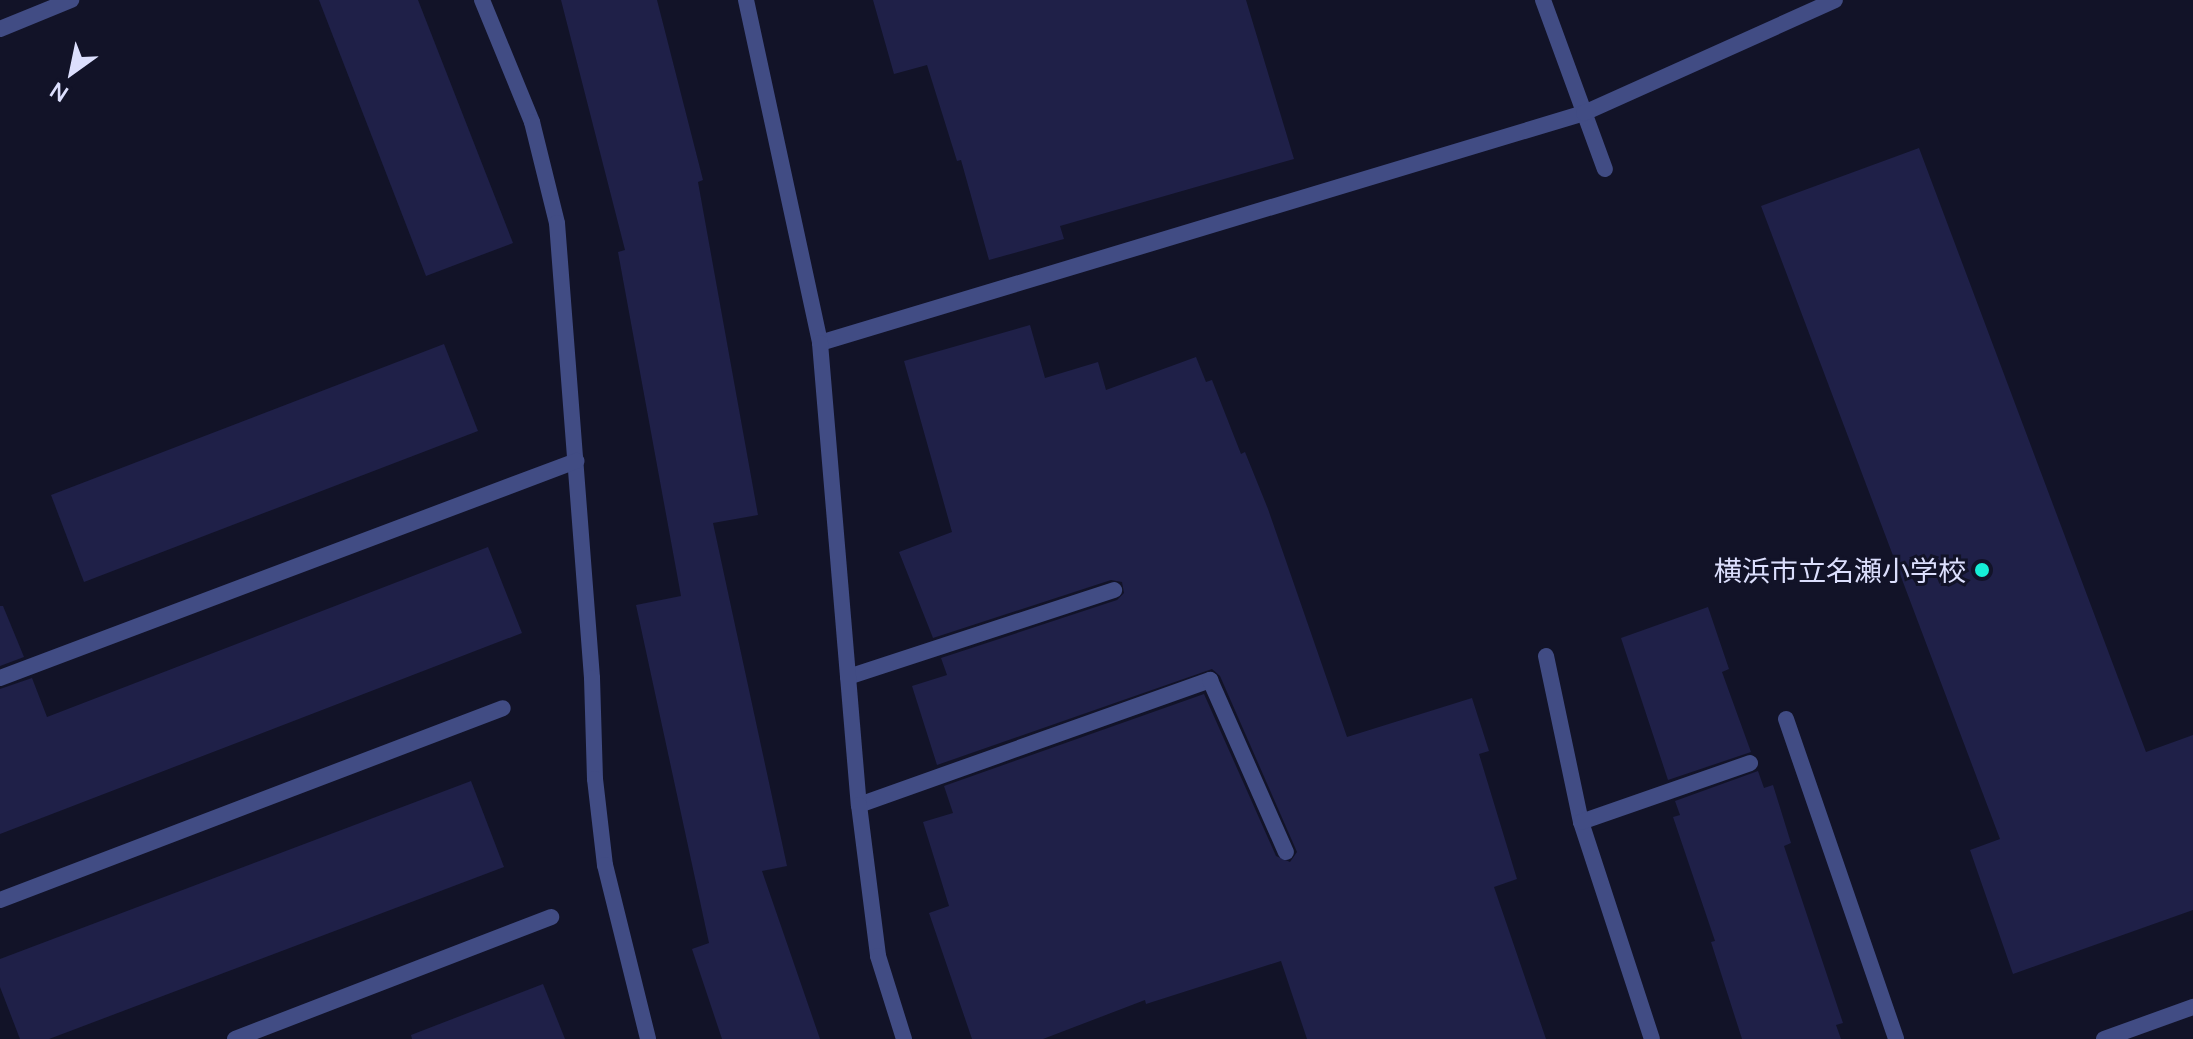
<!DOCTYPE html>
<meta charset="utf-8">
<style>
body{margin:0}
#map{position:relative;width:2193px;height:1039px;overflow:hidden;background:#121328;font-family:Manrope,"Noto Sans JP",sans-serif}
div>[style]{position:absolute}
.building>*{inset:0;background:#1f2048}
.service>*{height:16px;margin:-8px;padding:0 8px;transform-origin:8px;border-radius:8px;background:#414c84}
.minor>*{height:16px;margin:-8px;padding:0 8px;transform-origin:8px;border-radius:8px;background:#414c84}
.tertiary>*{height:16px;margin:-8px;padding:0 8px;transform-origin:8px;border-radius:8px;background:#414c84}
.dots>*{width:22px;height:22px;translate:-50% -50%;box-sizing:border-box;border:4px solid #121328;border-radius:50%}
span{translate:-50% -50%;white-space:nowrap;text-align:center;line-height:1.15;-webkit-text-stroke:6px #121328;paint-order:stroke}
.poi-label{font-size:28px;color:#dcdffd}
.right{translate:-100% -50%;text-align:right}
.north{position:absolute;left:32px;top:32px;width:80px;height:80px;-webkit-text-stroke:6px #121328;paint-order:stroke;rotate:213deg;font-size:22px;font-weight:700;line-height:32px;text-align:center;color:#dcdffd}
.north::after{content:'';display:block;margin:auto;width:28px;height:36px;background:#dcdffd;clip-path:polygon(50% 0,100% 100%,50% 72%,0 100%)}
</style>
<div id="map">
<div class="building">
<i style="clip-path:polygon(319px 0,418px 0,513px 243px,426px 276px)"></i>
<i style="clip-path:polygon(561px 0,657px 0,703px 180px,698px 182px,758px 515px,713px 523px,787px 866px,762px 871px,820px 1039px,722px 1039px,692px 949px,709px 943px,636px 605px,681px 596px,618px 252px,625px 250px)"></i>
<i style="clip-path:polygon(873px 0,1246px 0,1294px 159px,1060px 226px,1064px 239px,989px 260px,961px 160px,957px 161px,927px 65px,894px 74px)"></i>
<i style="clip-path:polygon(1919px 148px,2146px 752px,2193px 735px,2193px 910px,2013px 974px,1970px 850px,2000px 839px,1761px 206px)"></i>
<i style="clip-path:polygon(1030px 325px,1045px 378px,1098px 362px,1106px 390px,1196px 357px,1206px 382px,1212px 380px,1241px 454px,1245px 452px,1268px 509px,1347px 737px,1472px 698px,1489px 751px,1479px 754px,1517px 879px,1494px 887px,1546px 1039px,1307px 1039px,1281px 961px,1146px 1004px,1145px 1000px,1043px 1039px,972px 1039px,929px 913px,949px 906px,923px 822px,953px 813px,944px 786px,1204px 694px,1276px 856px,1290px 862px,1297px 852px,1220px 676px,1212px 669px,937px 765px,912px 686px,947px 675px,941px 658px,1117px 600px,1124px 593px,1122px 582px,1111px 580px,933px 638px,899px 552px,952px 532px,904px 361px)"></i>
<i style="clip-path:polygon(444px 344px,478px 431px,84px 582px,51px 495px)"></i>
<i style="clip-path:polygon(488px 547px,522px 633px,0 834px,0 689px,32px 678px,47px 717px)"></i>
<i style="clip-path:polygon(0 606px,3px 606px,24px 657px,0 666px)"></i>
<i style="clip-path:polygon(1708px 607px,1729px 669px,1722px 672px,1751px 752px,1668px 780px,1621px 638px)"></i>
<i style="clip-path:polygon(1758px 771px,1764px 788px,1773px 785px,1791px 843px,1784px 846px,1843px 1023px,1836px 1025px,1841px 1039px,1742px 1039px,1711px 942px,1715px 941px,1673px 817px,1680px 815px,1675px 801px)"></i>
<i style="clip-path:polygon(471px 781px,504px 867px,49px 1039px,20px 1039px,0 987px,0 959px)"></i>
<i style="clip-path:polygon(543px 984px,565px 1039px,412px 1039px,411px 1035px)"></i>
</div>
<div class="service">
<i style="left:482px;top:0;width:132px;rotate:67.7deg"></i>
<i style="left:532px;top:122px;width:104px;rotate:76.1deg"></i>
<i style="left:557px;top:223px;width:456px;rotate:85.6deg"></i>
<i style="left:592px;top:678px;width:101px;rotate:88.3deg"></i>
<i style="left:595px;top:779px;width:87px;rotate:83.4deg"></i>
<i style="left:605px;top:865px;width:179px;rotate:76.1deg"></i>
<i style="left:0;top:678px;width:616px;rotate:-20.64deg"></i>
<i style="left:0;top:900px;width:538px;rotate:-20.89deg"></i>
<i style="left:235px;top:1039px;width:339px;rotate:-21.1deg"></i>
</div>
<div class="minor">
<i style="left:1543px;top:0;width:180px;rotate:69.9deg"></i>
<i style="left:820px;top:343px;width:798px;rotate:-16.75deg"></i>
<i style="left:1584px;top:113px;width:275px;rotate:-24.2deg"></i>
<i style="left:1546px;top:656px;width:170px;rotate:78.1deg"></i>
<i style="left:1581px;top:822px;width:228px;rotate:71.9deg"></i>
<i style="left:848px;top:677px;width:280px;rotate:-18.1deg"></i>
<i style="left:1786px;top:719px;width:338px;rotate:71deg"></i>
<i style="left:859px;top:805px;width:373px;rotate:-19.6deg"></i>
<i style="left:1210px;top:680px;width:188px;rotate:66.2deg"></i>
<i style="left:1581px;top:822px;width:179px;rotate:-19.2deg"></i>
<i style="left:2104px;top:1039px;width:95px;rotate:-19.8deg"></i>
</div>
<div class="tertiary">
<i style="left:746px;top:0;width:351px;rotate:77.8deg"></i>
<i style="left:820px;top:343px;width:464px;rotate:85.2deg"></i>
<i style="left:859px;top:805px;width:152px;rotate:82.8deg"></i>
<i style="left:878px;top:956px;width:87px;rotate:72.6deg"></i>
<i style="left:0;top:29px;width:77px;rotate:-22.2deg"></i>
</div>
<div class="dots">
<i style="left:1982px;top:570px;background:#15efd7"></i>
</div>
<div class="poi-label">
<span class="right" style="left:1966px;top:570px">横浜市立名瀬小学校</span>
</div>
<div class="north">N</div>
</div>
